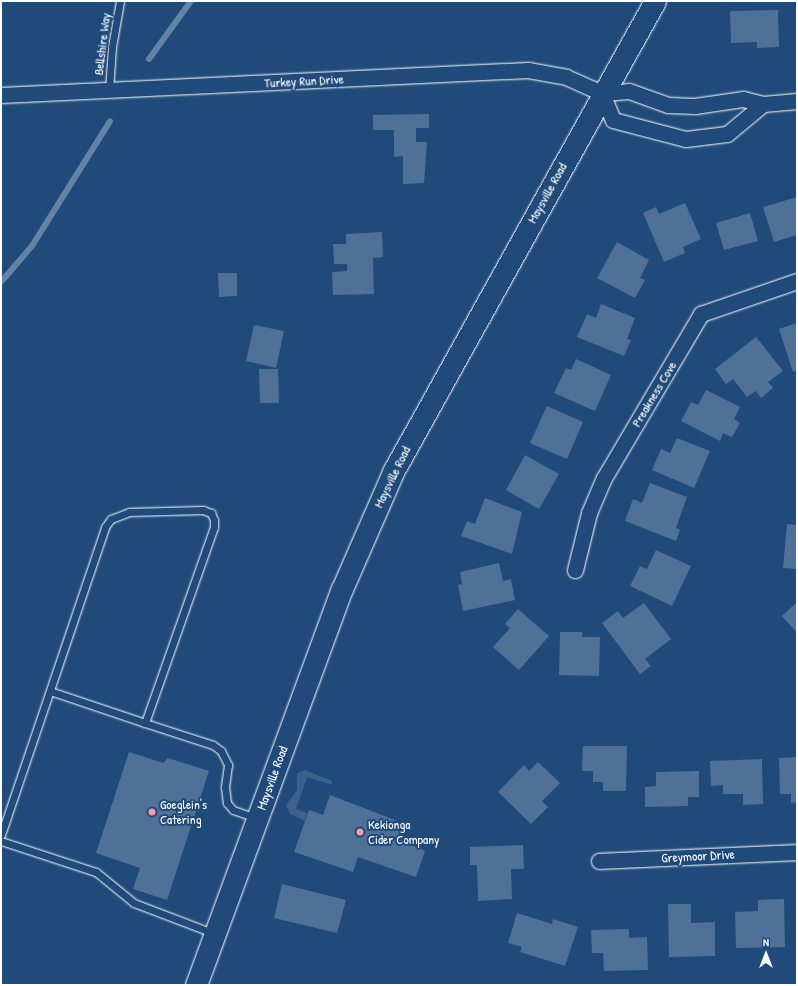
<!DOCTYPE html>
<style>
body{margin:0}
#map{position:relative;width:798px;height:986px;overflow:hidden;background:#1f4a7a;font-family:"Patrick Hand",sans-serif}
div>[style]{position:absolute}
.green>*{inset:0;background:#3c618b}
.stream>*{height:6px;margin:-3px;padding:0 3px;transform-origin:3px;border-radius:3px;background:#6583a4}
.building>*{inset:0;background:#507197}
.roads{filter:drop-shadow(0 0 1px #fff) drop-shadow(0 0 1px #fff)}
.lane>*{height:7px;margin:-3.5px;padding:0 3.5px;transform-origin:3.5px;border-radius:3.5px;background:#1f4a7a}
.street>*{height:15px;margin:-7.5px;padding:0 7.5px;transform-origin:7.5px;border-radius:7.5px;background:#1f4a7a}
.secondary>*{height:21px;margin:-10.5px;padding:0 10.5px;transform-origin:10.5px;border-radius:10.5px;background:#1f4a7a}
.dots>*{width:11px;height:11px;translate:-50% -50%;box-sizing:border-box;border:2px solid #1f4a7a;border-radius:50%}
span{translate:-50% -50%;white-space:nowrap;text-align:center;line-height:1.15;-webkit-text-stroke:4px #1f4a7a;paint-order:stroke}
.street-label{font-size:13px;color:#fff}
.poi-label{font-size:13px;color:#fff}
.left{translate:0 -50%;text-align:left}
.frame{position:absolute;inset:0;border:2px solid #fff;pointer-events:none}
.north{position:absolute;left:746px;top:934px;width:40px;height:40px;-webkit-text-stroke:3px #1f4a7a;paint-order:stroke;rotate:0deg;font-size:11px;font-weight:700;line-height:16px;text-align:center;color:#fff}
.north::after{content:'';display:block;margin:auto;width:14px;height:18px;background:#fff;clip-path:polygon(50% 0,100% 100%,50% 72%,0 100%)}
</style>
<div id="map">
<div class="green">
<i style="clip-path:polygon(305px 770px,332px 781px,332px 785px,307px 777px,296px 809px,307px 813px,305px 821px,290px 814px,286px 805px,297px 790px,297px 773px)"></i>
</div>
<div class="stream">
<i style="left:149px;top:59px;width:72px;rotate:-54.1deg"></i>
<i style="left:1px;top:282px;width:48px;rotate:-49.3deg"></i>
<i style="left:32px;top:246px;width:147px;rotate:-58deg"></i>
</div>
<div class="building">
<i style="clip-path:polygon(778px 10px,779px 47px,757px 48px,757px 42px,731px 43px,730px 11px)"></i>
<i style="clip-path:polygon(429px 114px,429px 128px,416px 128px,416px 142px,427px 142px,424px 183px,403px 184px,403px 156px,394px 157px,394px 130px,373px 130px,373px 115px)"></i>
<i style="clip-path:polygon(797px 197px,797px 235px,774px 242px,763px 207px)"></i>
<i style="clip-path:polygon(685px 203px,701px 239px,683px 247px,685px 253px,664px 262px,643px 213px,656px 207px,659px 214px)"></i>
<i style="clip-path:polygon(750px 213px,758px 241px,724px 250px,716px 223px)"></i>
<i style="clip-path:polygon(382px 232px,383px 257px,373px 258px,374px 294px,333px 295px,332px 272px,347px 271px,347px 264px,334px 264px,333px 244px,346px 244px,346px 234px)"></i>
<i style="clip-path:polygon(617px 242px,649px 260px,640px 278px,645px 280px,635px 298px,597px 278px)"></i>
<i style="clip-path:polygon(218px 273px,237px 273px,237px 296px,219px 297px)"></i>
<i style="clip-path:polygon(601px 304px,635px 318px,627px 339px,631px 340px,624px 356px,577px 337px,587px 314px,596px 318px)"></i>
<i style="clip-path:polygon(797px 323px,797px 370px,793px 372px,779px 329px)"></i>
<i style="clip-path:polygon(254px 325px,284px 331px,276px 368px,246px 361px)"></i>
<i style="clip-path:polygon(756px 337px,783px 371px,768px 382px,773px 388px,761px 398px,756px 391px,747px 397px,733px 379px,726px 384px,715px 369px)"></i>
<i style="clip-path:polygon(576px 359px,611px 375px,595px 411px,554px 393px,566px 368px,571px 370px)"></i>
<i style="clip-path:polygon(259px 369px,278px 369px,279px 403px,260px 403px)"></i>
<i style="clip-path:polygon(706px 390px,740px 407px,734px 419px,740px 423px,732px 437px,723px 433px,720px 441px,681px 421px,691px 402px,698px 405px)"></i>
<i style="clip-path:polygon(547px 406px,583px 422px,567px 459px,530px 443px)"></i>
<i style="clip-path:polygon(677px 438px,710px 451px,694px 488px,652px 470px,661px 449px,670px 453px)"></i>
<i style="clip-path:polygon(525px 455px,559px 474px,539px 509px,506px 490px)"></i>
<i style="clip-path:polygon(650px 483px,687px 497px,676px 528px,680px 530px,676px 541px,625px 521px,633px 499px,642px 503px)"></i>
<i style="clip-path:polygon(485px 498px,522px 512px,512px 554px,461px 536px,467px 521px,475px 524px)"></i>
<i style="clip-path:polygon(787px 524px,797px 525px,797px 569px,783px 568px)"></i>
<i style="clip-path:polygon(656px 550px,691px 566px,672px 606px,630px 586px,640px 566px,647px 569px)"></i>
<i style="clip-path:polygon(499px 563px,503px 581px,511px 579px,515px 600px,463px 611px,458px 585px,462px 584px,460px 572px)"></i>
<i style="clip-path:polygon(797px 602px,797px 633px,782px 616px)"></i>
<i style="clip-path:polygon(644px 603px,671px 639px,645px 659px,651px 666px,640px 674px,602px 623px,618px 611px,623px 618px)"></i>
<i style="clip-path:polygon(518px 609px,549px 636px,519px 670px,493px 647px,510px 628px,505px 624px)"></i>
<i style="clip-path:polygon(560px 632px,582px 632px,582px 637px,600px 637px,599px 676px,559px 675px)"></i>
<i style="clip-path:polygon(583px 746px,627px 746px,626px 791px,603px 791px,603px 782px,593px 782px,593px 771px,582px 771px)"></i>
<i style="clip-path:polygon(129px 752px,163px 763px,168px 758px,209px 771px,167px 900px,133px 889px,140px 868px,96px 853px)"></i>
<i style="clip-path:polygon(797px 757px,797px 802px,791px 803px,791px 794px,780px 794px,779px 758px)"></i>
<i style="clip-path:polygon(762px 759px,763px 804px,743px 805px,743px 794px,723px 794px,723px 785px,711px 786px,710px 761px)"></i>
<i style="clip-path:polygon(538px 762px,560px 783px,542px 801px,548px 807px,531px 824px,498px 792px,524px 765px,529px 771px)"></i>
<i style="clip-path:polygon(699px 771px,699px 797px,688px 797px,688px 806px,645px 807px,645px 787px,656px 786px,656px 772px)"></i>
<i style="clip-path:polygon(330px 795px,405px 824px,400px 840px,425px 851px,416px 877px,358px 857px,353px 872px,294px 852px,309px 810px,323px 815px)"></i>
<i style="clip-path:polygon(523px 845px,524px 869px,511px 869px,512px 899px,478px 901px,477px 865px,470px 865px,470px 847px)"></i>
<i style="clip-path:polygon(282px 884px,346px 900px,337px 933px,274px 918px)"></i>
<i style="clip-path:polygon(784px 899px,785px 947px,736px 948px,735px 912px,758px 911px,758px 900px)"></i>
<i style="clip-path:polygon(668px 904px,691px 904px,691px 923px,715px 922px,715px 956px,669px 957px)"></i>
<i style="clip-path:polygon(517px 913px,552px 924px,553px 919px,578px 927px,565px 966px,520px 952px,522px 947px,508px 943px)"></i>
<i style="clip-path:polygon(629px 929px,629px 938px,647px 937px,648px 970px,604px 971px,603px 953px,592px 953px,591px 930px)"></i>
</div>
<div class="roads">
<div class="lane">
<i style="left:109px;top:91px;width:44px;rotate:-86.1deg"></i>
<i style="left:112px;top:47px;width:47px;rotate:-80.1deg"></i>
<i style="left:50px;top:691px;width:100px;rotate:18.6deg"></i>
<i style="left:1px;top:835px;width:325px;rotate:-71.3deg"></i>
<i style="left:105px;top:527px;width:10px;rotate:-53deg"></i>
<i style="left:111px;top:519px;width:19px;rotate:-21deg"></i>
<i style="left:129px;top:512px;width:74px;rotate:-1.5deg"></i>
<i style="left:203px;top:510px;width:9px;rotate:21deg"></i>
<i style="left:211px;top:513px;width:8px;rotate:67deg"></i>
<i style="left:214px;top:520px;width:7px;rotate:90deg"></i>
<i style="left:214px;top:527px;width:208px;rotate:109.4deg"></i>
<i style="left:145px;top:723px;width:71px;rotate:17.9deg"></i>
<i style="left:213px;top:745px;width:10px;rotate:37deg"></i>
<i style="left:221px;top:751px;width:16px;rotate:63deg"></i>
<i style="left:228px;top:765px;width:22px;rotate:98deg"></i>
<i style="left:225px;top:787px;width:16px;rotate:83deg"></i>
<i style="left:227px;top:803px;width:9px;rotate:49deg"></i>
<i style="left:233px;top:810px;width:24px;rotate:19deg"></i>
<i style="left:1px;top:841px;width:100px;rotate:18.1deg"></i>
<i style="left:96px;top:872px;width:49px;rotate:39.2deg"></i>
<i style="left:134px;top:903px;width:85px;rotate:20.8deg"></i>
</div>
<div class="street">
<i style="left:602px;top:93px;width:29px;rotate:68deg"></i>
<i style="left:613px;top:120px;width:75px;rotate:14.6deg"></i>
<i style="left:686px;top:139px;width:41px;rotate:-7deg"></i>
<i style="left:727px;top:134px;width:47px;rotate:-39.8deg"></i>
<i style="left:1px;top:95px;width:528px;rotate:-2.72deg"></i>
<i style="left:528px;top:70px;width:39px;rotate:10deg"></i>
<i style="left:566px;top:77px;width:39px;rotate:24deg"></i>
<i style="left:602px;top:93px;width:27px;rotate:-4deg"></i>
<i style="left:629px;top:91px;width:41px;rotate:19.7deg"></i>
<i style="left:668px;top:105px;width:27px;rotate:2deg"></i>
<i style="left:695px;top:106px;width:49px;rotate:-8.3deg"></i>
<i style="left:743px;top:99px;width:21px;rotate:14deg"></i>
<i style="left:763px;top:104px;width:34px;rotate:-5deg"></i>
<i style="left:575px;top:570px;width:59px;rotate:-76.2deg"></i>
<i style="left:589px;top:513px;width:38px;rotate:-67deg"></i>
<i style="left:604px;top:478px;width:191px;rotate:-59.4deg"></i>
<i style="left:701px;top:314px;width:102px;rotate:-19deg"></i>
<i style="left:599px;top:861px;width:198px;rotate:-2.6deg"></i>
</div>
<div class="secondary">
<i style="left:196px;top:985px;width:422px;rotate:-69.8deg"></i>
<i style="left:342px;top:589px;width:128px;rotate:-66.4deg"></i>
<i style="left:393px;top:472px;width:539px;rotate:-60.91deg"></i>
</div>
</div>
<div class="dots">
<i style="left:152px;top:812px;background:#ff9aa2"></i>
<i style="left:360px;top:832px;background:#ff9aa2"></i>
</div>
<div class="street-label">
<span style="left:102px;top:44px;rotate:-83deg">Bellshire Way</span>
<span style="left:304px;top:81px;rotate:-3deg">Turkey Run Drive</span>
<span style="left:547px;top:193px;rotate:-61deg">Maysville Road</span>
<span style="left:654px;top:394px;rotate:-59deg">Preakness Cove</span>
<span style="left:392px;top:477px;rotate:-64deg">Maysville Road</span>
<span style="left:272px;top:778px;rotate:-70deg">Maysville Road</span>
<span style="left:698px;top:856px;rotate:-3deg">Greymoor Drive</span>
</div>
<div class="poi-label">
<span class="left" style="left:160px;top:812px">Goeglein's<br>Catering</span>
<span class="left" style="left:368px;top:832px">Kekionga<br>Cider Company</span>
</div>
<div class="frame"></div>
<div class="north">N</div>
</div>
